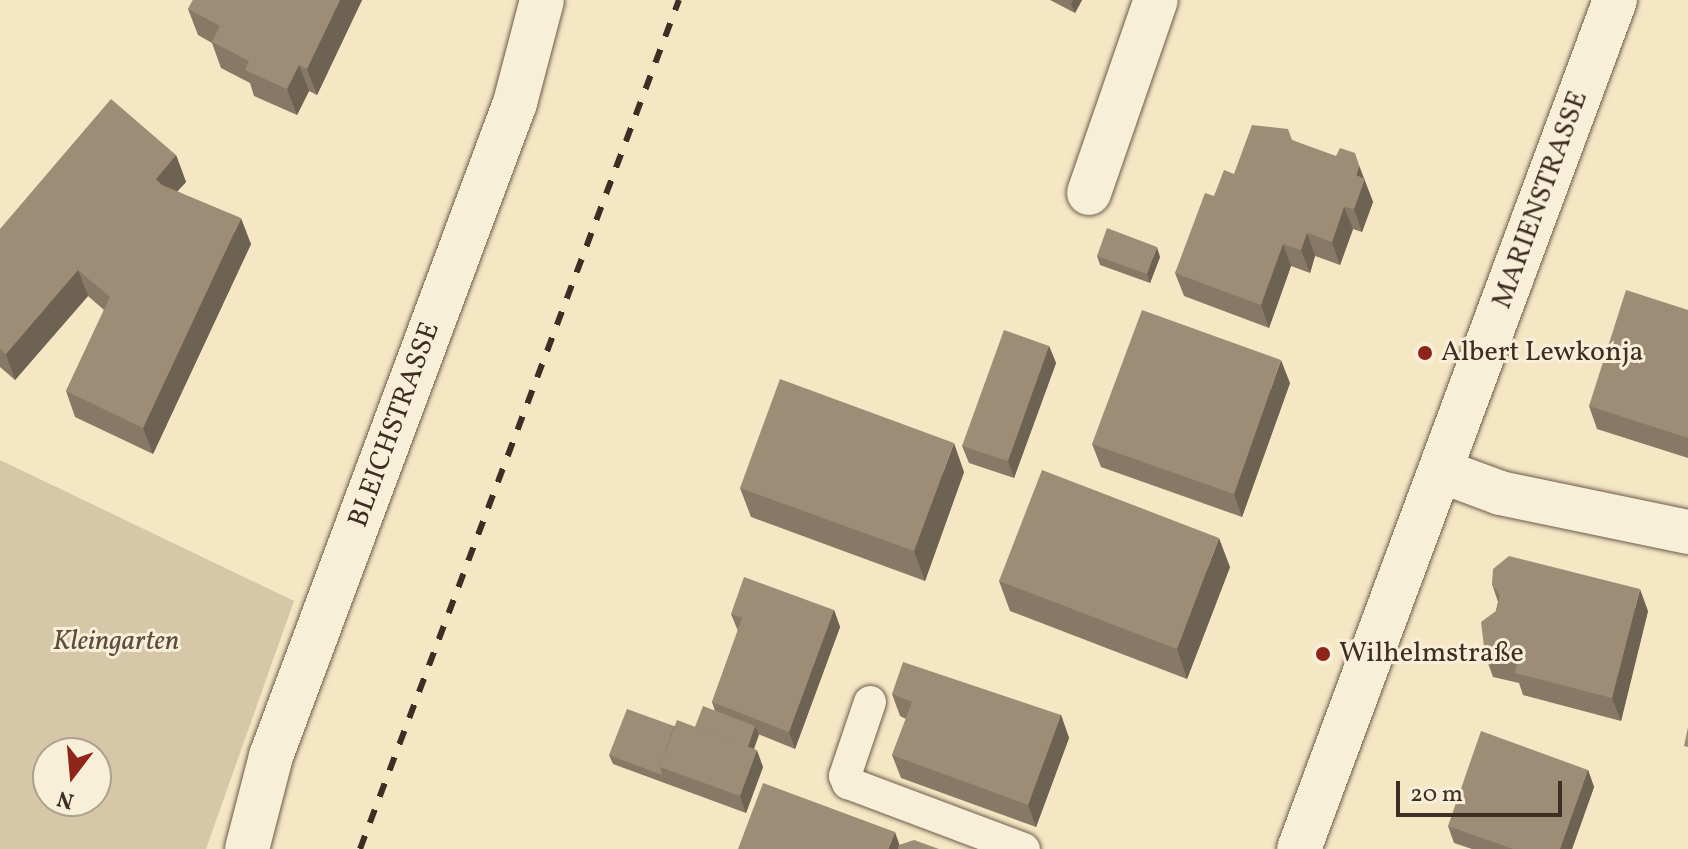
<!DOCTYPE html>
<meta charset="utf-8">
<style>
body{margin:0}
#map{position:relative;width:1688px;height:849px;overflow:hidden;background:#f5e6c4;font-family:Vollkorn,serif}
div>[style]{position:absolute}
.green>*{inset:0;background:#d6c7a9}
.roads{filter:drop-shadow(0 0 2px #6b5b4b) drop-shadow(0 0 2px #6b5b4b)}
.lane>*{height:32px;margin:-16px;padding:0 16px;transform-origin:16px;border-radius:16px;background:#f8efd9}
.street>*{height:44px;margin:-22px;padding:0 22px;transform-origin:22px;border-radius:22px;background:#f8efd9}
.secondary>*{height:44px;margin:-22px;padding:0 22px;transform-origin:22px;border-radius:22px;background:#f8efd9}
.rail>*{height:6px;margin-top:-3px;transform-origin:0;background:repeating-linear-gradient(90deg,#3d2d23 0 14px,transparent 0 28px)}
.wall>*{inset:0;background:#877966}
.shaded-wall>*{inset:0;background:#6e6353}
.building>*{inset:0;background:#9d8d77}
.dots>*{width:22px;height:22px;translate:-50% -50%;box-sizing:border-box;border:4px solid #f8efd9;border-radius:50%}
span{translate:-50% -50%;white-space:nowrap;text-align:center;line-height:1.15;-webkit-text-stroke:6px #f8efd9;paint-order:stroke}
.street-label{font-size:28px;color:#3d2d23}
.poi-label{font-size:28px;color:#3d2d23}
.left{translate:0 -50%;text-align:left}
.park-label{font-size:28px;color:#5c4c3e;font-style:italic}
.north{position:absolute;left:32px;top:737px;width:80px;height:80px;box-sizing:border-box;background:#f8efd9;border:2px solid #ada190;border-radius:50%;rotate:196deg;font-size:22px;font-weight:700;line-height:32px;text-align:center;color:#3d2d23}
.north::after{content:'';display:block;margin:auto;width:28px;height:36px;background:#8f2418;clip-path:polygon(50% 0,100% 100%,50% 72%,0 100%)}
.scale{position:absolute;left:1396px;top:781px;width:166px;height:36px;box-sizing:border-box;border:4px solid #3d2d23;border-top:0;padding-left:10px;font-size:24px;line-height:28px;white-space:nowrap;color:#3d2d23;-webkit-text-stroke:6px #f8efd9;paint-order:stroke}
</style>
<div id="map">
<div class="green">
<i style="clip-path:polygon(evenodd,0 460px,294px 601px,206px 849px,0 849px,0 460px,48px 753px,96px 753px,96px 801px,48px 801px,48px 753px)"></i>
</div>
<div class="roads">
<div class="lane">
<i style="left:870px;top:702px;width:78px;rotate:108.7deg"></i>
<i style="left:845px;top:776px;width:8px;rotate:67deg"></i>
<i style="left:848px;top:783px;width:188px;rotate:20.6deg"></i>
</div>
<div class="street">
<i style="left:1089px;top:193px;width:204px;rotate:-70.9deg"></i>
<i style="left:1441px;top:471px;width:63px;rotate:20.4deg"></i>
<i style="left:1500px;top:493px;width:192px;rotate:11.7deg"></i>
<i style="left:247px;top:849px;width:96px;rotate:-75.5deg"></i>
<i style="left:271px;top:756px;width:697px;rotate:-69.51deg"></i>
<i style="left:515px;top:103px;width:106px;rotate:-75.3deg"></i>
</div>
<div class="secondary">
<i style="left:1299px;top:849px;width:906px;rotate:-69.58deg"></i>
</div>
</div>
<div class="rail">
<i style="left:360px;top:849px;width:907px;rotate:-69.41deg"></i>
</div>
<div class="wall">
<i style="clip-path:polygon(193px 0,362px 0,317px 95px,309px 91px,297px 115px,254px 96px,250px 83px,221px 68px,212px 43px,198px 35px,188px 9px)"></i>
<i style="clip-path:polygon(1050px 0,1082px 0,1075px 13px)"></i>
<i style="clip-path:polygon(1292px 140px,1364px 179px,1373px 202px,1362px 232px,1353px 229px,1340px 265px,1315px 256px,1310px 273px,1291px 266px,1269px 328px,1184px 296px,1175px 273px,1214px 196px,1234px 174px)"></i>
<i style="clip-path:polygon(176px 155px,186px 182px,177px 191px,251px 244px,153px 454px,75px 417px,66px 391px,104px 310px,88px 296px,15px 380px,0 367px,0 229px)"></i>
<i style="clip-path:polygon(1097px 256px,1160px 257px,1150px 283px,1100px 265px)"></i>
<i style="clip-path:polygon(1688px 310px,1688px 458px,1597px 429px,1589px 406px)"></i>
<i style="clip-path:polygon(1049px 346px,1056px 363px,1014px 478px,969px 463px,962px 446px)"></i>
<i style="clip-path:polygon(1290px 383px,1242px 517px,1101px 467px,1092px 444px)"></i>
<i style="clip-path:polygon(964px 472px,925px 581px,751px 517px,740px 488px)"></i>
<i style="clip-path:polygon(1230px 567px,1187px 679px,1010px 611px,999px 581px)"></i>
<i style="clip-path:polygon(1492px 584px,1648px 611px,1621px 721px,1523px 695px,1519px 683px,1493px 677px,1485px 655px,1498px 602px)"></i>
<i style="clip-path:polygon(834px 610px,840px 627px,795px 749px,758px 734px,754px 749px,763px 767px,746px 813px,613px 764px,609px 755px,674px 726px,695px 727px,715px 711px,712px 702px,738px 631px,731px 614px)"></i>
<i style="clip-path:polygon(892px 694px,1061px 715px,1069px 738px,1036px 827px,901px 778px,892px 755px,906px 719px,900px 716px)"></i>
<i style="clip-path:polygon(1588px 770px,1594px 787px,1572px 849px,1472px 849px,1454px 843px,1448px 826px)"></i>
</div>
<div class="shaded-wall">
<i style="clip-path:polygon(340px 0,362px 0,317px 95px,307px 69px)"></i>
<i style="clip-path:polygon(1073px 0,1082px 0,1075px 13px,1071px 4px)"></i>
<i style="clip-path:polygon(299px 65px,309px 91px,297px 115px,287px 89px)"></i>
<i style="clip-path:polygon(176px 155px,186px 182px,165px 205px,156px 179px)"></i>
<i style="clip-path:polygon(1359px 165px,1373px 202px,1362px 232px,1354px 209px,1356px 175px)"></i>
<i style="clip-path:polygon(1344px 207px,1353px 229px,1340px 265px,1332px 242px)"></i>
<i style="clip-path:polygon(241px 218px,251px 244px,153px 454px,143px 428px)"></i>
<i style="clip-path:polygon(1307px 233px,1315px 256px,1310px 273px,1301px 250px)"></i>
<i style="clip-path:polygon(1283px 244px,1291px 266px,1269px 328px,1261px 305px)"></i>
<i style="clip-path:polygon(1157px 247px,1160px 257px,1150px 283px,1147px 274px)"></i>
<i style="clip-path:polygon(78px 270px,88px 296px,15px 380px,6px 354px)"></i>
<i style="clip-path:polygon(1049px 346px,1056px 363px,1014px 478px,1008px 461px)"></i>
<i style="clip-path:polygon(1281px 360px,1290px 383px,1242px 517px,1234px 494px)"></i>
<i style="clip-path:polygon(954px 443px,964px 472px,925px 581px,914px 551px)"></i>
<i style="clip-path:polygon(1219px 538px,1230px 567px,1187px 679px,1177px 649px)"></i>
<i style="clip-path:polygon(1640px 589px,1648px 611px,1621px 721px,1612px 698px)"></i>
<i style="clip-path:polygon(834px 610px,840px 627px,795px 749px,789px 732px)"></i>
<i style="clip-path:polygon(1061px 715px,1069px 738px,1036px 827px,1028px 805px)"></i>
<i style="clip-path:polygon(755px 726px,759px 735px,749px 762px,745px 753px)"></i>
<i style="clip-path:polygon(757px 750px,763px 767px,746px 813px,740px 796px)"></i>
<i style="clip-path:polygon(1588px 770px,1594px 787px,1572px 849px,1560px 849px)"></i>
<i style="clip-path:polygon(895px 832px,901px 849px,888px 849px)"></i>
</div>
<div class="building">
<i style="clip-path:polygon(193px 0,340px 0,307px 69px,299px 65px,287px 89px,245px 70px,249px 61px,212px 42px,220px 26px,188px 9px)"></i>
<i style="clip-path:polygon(111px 99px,176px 155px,156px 179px,162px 185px,241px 218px,143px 428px,66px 391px,110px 297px,78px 270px,6px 354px,0 349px,0 229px)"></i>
<i style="clip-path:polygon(1252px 125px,1288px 129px,1292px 140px,1336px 156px,1340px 148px,1355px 153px,1359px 165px,1356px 175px,1365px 179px,1354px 209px,1344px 207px,1332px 242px,1307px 233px,1301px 250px,1283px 244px,1261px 305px,1175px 273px,1205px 193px,1214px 196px,1224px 170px,1234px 174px)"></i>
<i style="clip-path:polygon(1107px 228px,1157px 247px,1147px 274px,1097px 256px)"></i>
<i style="clip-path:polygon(1626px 290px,1688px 310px,1688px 438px,1589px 406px)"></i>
<i style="clip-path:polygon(1142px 310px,1281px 360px,1234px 494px,1092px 444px)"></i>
<i style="clip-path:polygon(1004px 330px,1049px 346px,1008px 461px,962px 446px)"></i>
<i style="clip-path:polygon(780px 379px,954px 443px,914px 551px,740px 488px)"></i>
<i style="clip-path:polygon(1042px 470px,1219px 538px,1177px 649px,999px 581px)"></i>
<i style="clip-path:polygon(1509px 556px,1640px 589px,1612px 698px,1515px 673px,1517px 662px,1485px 655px,1481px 622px,1496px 611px,1500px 595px,1492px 584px,1493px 569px)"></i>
<i style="clip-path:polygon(744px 577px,834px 610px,789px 732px,712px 702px,742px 618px,731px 614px)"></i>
<i style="clip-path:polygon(903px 662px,1061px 715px,1028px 805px,892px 755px,912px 702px,892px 694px)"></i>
<i style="clip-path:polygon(703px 706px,755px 726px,748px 747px,695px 727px)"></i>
<i style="clip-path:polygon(627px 709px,674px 726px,660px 767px,662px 775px,609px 755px)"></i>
<i style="clip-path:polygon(677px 720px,757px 750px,740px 796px,660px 767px)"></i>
<i style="clip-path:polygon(1688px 727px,1688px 747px,1684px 746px)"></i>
<i style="clip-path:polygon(1481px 731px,1588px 770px,1560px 849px,1513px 849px,1448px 826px)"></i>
<i style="clip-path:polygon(763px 783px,895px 832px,888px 849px,738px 849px)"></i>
<i style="clip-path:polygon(914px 840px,939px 849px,898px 849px,899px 845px)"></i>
</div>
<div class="dots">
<i style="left:1425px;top:353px;background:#8f2418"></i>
<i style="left:1323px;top:654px;background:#8f2418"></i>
</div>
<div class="street-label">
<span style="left:1541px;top:200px;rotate:-70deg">MARIENSTRASSE</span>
<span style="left:395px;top:425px;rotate:-70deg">BLEICHSTRASSE</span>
</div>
<div class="poi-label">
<span class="left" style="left:1441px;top:353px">Albert Lewkonja</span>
<span class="left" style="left:1339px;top:654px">Wilhelmstraße</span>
</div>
<div class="park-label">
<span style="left:116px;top:642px">Kleingarten</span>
</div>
<div class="north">N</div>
<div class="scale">20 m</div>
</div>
